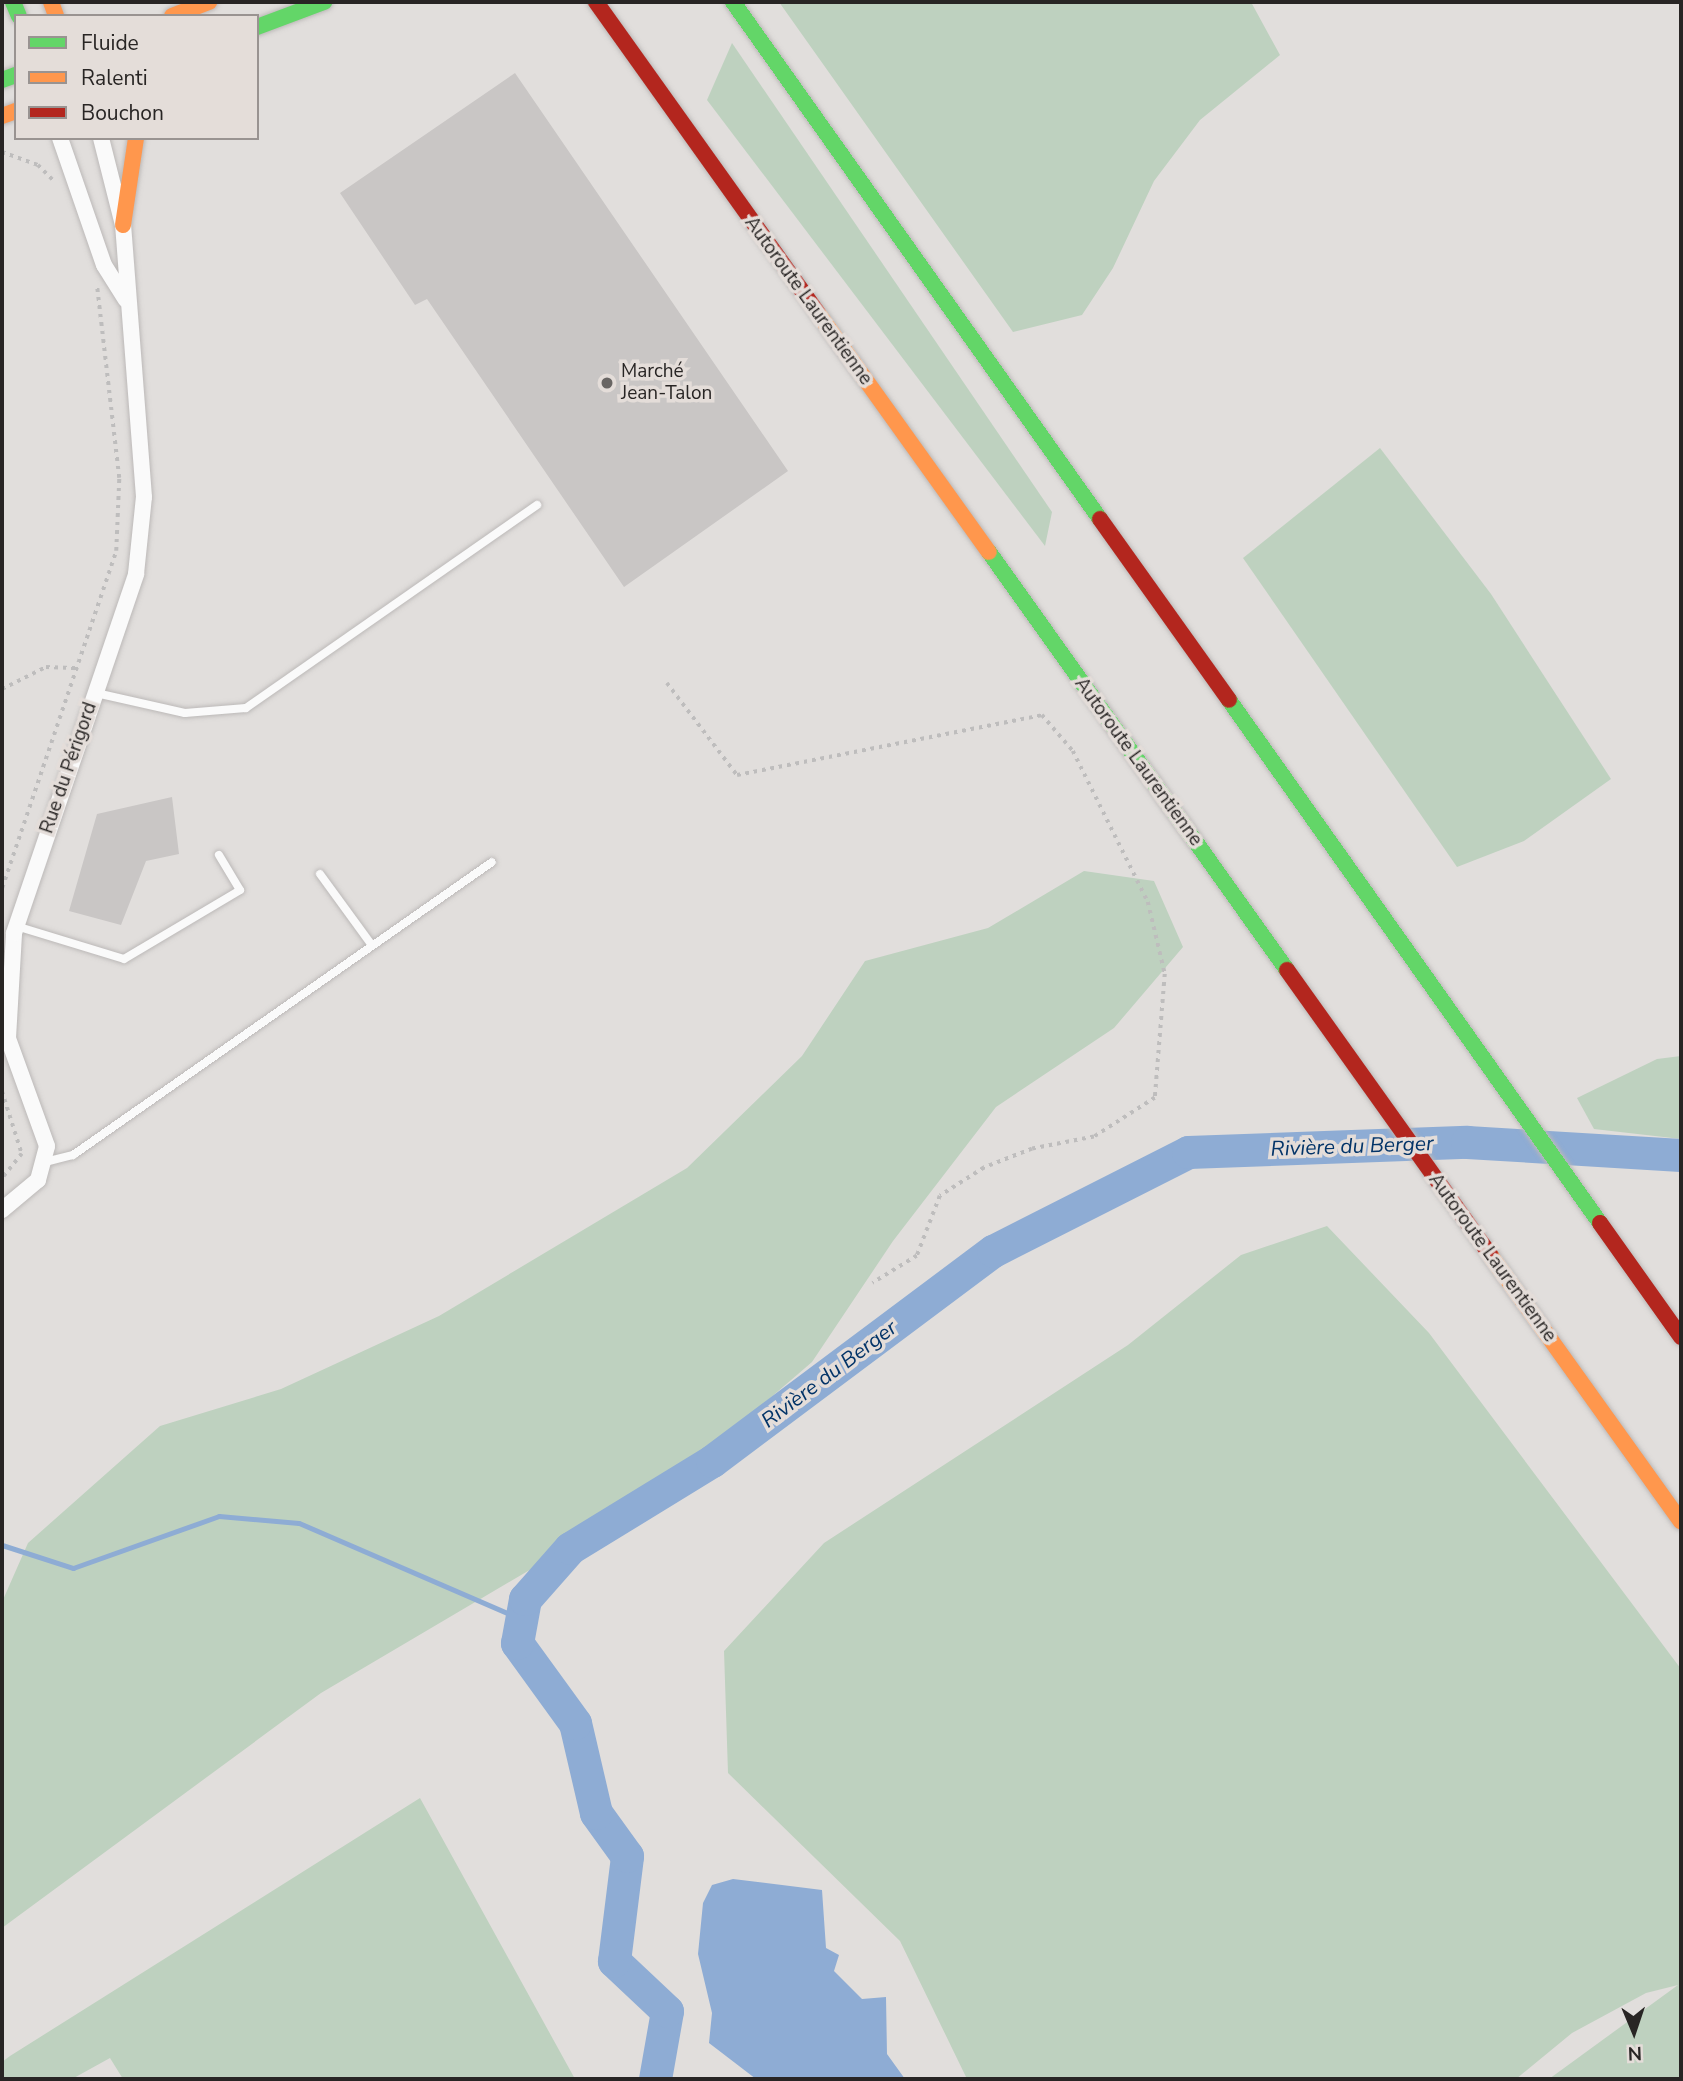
<!DOCTYPE html>
<meta charset="utf-8">
<style>
body{margin:0}
#map{position:relative;width:1683px;height:2081px;overflow:hidden;background:#e1dedc;font-family:"Nunito Sans",sans-serif}
div>[style]{position:absolute}
.green>*{inset:0;background:#bed1bf}
.water>*{inset:0;background:#8eacd4}
.stream>*{height:5px;margin:-2.5px;padding:0 2.5px;transform-origin:2.5px;border-radius:2.5px;background:#8eacd4}
.river>*{height:33px;margin:-16.5px;padding:0 16.5px;transform-origin:16.5px;border-radius:16.5px;background:#8eacd4}
.building>*{inset:0;background:#c9c6c5}
.path>*{height:3.5px;margin-top:-1.75px;transform-origin:0;background:repeating-linear-gradient(90deg,#bebdbd 0 3.5px,transparent 0 8.5px)}
.roads{filter:drop-shadow(0 0 2px #bcb9b8) drop-shadow(0 0 2px #bcb9b8)}
.lane>*{height:8px;margin:-4px;padding:0 4px;transform-origin:4px;border-radius:4px;background:#fafafa}
.street>*{height:16px;margin:-8px;padding:0 8px;transform-origin:8px;border-radius:8px;background:#fafafa}
.fast>*{height:16px;margin:-8px;padding:0 8px;transform-origin:8px;border-radius:8px;background:#63d668}
.slow>*{height:16px;margin:-8px;padding:0 8px;transform-origin:8px;border-radius:8px;background:#ff974d}
.jam>*{height:16px;margin:-8px;padding:0 8px;transform-origin:8px;border-radius:8px;background:#b3261e}
.dots>*{width:19px;height:19px;translate:-50% -50%;box-sizing:border-box;border:4px solid #e4ddd9;border-radius:50%}
span{translate:-50% -50%;white-space:nowrap;text-align:center;line-height:1.15;-webkit-text-stroke:7px #e4ddd9;paint-order:stroke}
.street-label{font-size:19px;color:#282524}
.poi-label{font-size:19px;color:#282524}
.left{translate:0 -50%;text-align:left}
.water-label{font-size:21px;color:#033468;font-style:italic}
.frame{position:absolute;inset:0;border:4px solid #282524;pointer-events:none}
.legend{position:absolute;left:14px;top:14px;width:245px;height:126px;box-sizing:border-box;background:#e4ddd9;border:2px solid #999391;margin:0;padding:9px 12px;list-style:none;font-size:21px;color:#282524}
.legend li{display:flex;align-items:center;gap:14px;height:35px}
.legend b{width:35px;border:2px solid #999391}
.north{position:absolute;left:1599px;top:1997px;width:70px;height:70px;-webkit-text-stroke:5px #e4ddd9;paint-order:stroke;rotate:178deg;font-size:19px;font-weight:700;line-height:28px;text-align:center;color:#282524}
.north::after{content:'';display:block;margin:auto;width:24px;height:32px;background:#282524;clip-path:polygon(50% 0,100% 100%,50% 72%,0 100%)}
</style>
<div id="map">
<div class="green">
<i style="clip-path:polygon(779px 2px,1251px 2px,1280px 55px,1200px 120px,1154px 181px,1113px 268px,1082px 315px,1013px 332px)"></i>
<i style="clip-path:polygon(732px 43px,1052px 512px,1045px 546px,707px 100px)"></i>
<i style="clip-path:polygon(1380px 448px,1491px 594px,1611px 779px,1524px 841px,1457px 867px,1243px 558px)"></i>
<i style="clip-path:polygon(1084px 871px,1154px 881px,1183px 947px,1114px 1028px,996px 1107px,893px 1241px,812px 1362px,657px 1495px,321px 1693px,2px 1928px,2px 1602px,28px 1543px,160px 1426px,281px 1389px,439px 1316px,687px 1168px,802px 1056px,865px 961px,988px 928px)"></i>
<i style="clip-path:polygon(1681px 1056px,1681px 1139px,1594px 1129px,1577px 1098px,1657px 1059px)"></i>
<i style="clip-path:polygon(1327px 1226px,1429px 1333px,1681px 1669px,1681px 2079px,1549px 2079px,1678px 1985px,1646px 1993px,1572px 2033px,1516px 2079px,967px 2079px,900px 1941px,728px 1773px,724px 1651px,824px 1543px,1128px 1345px,1241px 1255px)"></i>
<i style="clip-path:polygon(420px 1798px,575px 2079px,123px 2079px,110px 2058px,72px 2079px,2px 2079px,2px 2062px,10px 2056px)"></i>
</div>
<div class="water">
<i style="clip-path:polygon(733px 1879px,822px 1890px,826px 1948px,839px 1955px,834px 1971px,862px 1999px,886px 1997px,887px 2054px,905px 2079px,756px 2079px,709px 2043px,712px 2013px,698px 1954px,703px 1903px,712px 1885px)"></i>
</div>
<div class="stream">
<i style="left:2px;top:1545px;width:75px;rotate:17.9deg"></i>
<i style="left:73px;top:1568px;width:155px;rotate:-19.6deg"></i>
<i style="left:219px;top:1516px;width:80px;rotate:5deg"></i>
<i style="left:299px;top:1523px;width:242px;rotate:23.4deg"></i>
</div>
<div class="river">
<i style="left:655px;top:2079px;width:69px;rotate:-80deg"></i>
<i style="left:667px;top:2011px;width:73px;rotate:-136.7deg"></i>
<i style="left:614px;top:1961px;width:106px;rotate:-82.9deg"></i>
<i style="left:627px;top:1856px;width:53px;rotate:-125.8deg"></i>
<i style="left:596px;top:1813px;width:92px;rotate:-103.1deg"></i>
<i style="left:575px;top:1723px;width:99px;rotate:-125.9deg"></i>
<i style="left:517px;top:1643px;width:45px;rotate:-79.7deg"></i>
<i style="left:525px;top:1599px;width:68px;rotate:-48.6deg"></i>
<i style="left:570px;top:1548px;width:167px;rotate:-31.5deg"></i>
<i style="left:712px;top:1461px;width:351px;rotate:-36.8deg"></i>
<i style="left:993px;top:1251px;width:219px;rotate:-26.9deg"></i>
<i style="left:1188px;top:1152px;width:279px;rotate:-2.1deg"></i>
<i style="left:1467px;top:1142px;width:214px;rotate:3.5deg"></i>
</div>
<div class="building">
<i style="clip-path:polygon(515px 73px,788px 471px,624px 587px,427px 299px,415px 305px,340px 193px)"></i>
<i style="clip-path:polygon(172px 797px,179px 854px,146px 861px,121px 925px,69px 911px,97px 814px)"></i>
</div>
<div class="path">
<i style="left:2px;top:152px;width:38px;rotate:20deg"></i>
<i style="left:38px;top:165px;width:25px;rotate:45deg"></i>
<i style="left:667px;top:683px;width:116px;rotate:52.7deg"></i>
<i style="left:737px;top:775px;width:311px;rotate:-11.1deg"></i>
<i style="left:1042px;top:715px;width:48px;rotate:49.3deg"></i>
<i style="left:1073px;top:751px;width:169px;rotate:63.6deg"></i>
<i style="left:1148px;top:902px;width:74px;rotate:76.7deg"></i>
<i style="left:1165px;top:974px;width:124px;rotate:94.6deg"></i>
<i style="left:1155px;top:1098px;width:72px;rotate:147.4deg"></i>
<i style="left:1094px;top:1137px;width:63px;rotate:169deg"></i>
<i style="left:1032px;top:1149px;width:52px;rotate:158.4deg"></i>
<i style="left:984px;top:1168px;width:52px;rotate:147.5deg"></i>
<i style="left:940px;top:1196px;width:64px;rotate:111deg"></i>
<i style="left:917px;top:1256px;width:52px;rotate:148.5deg"></i>
<i style="left:2px;top:689px;width:49px;rotate:-26.6deg"></i>
<i style="left:46px;top:667px;width:33px;rotate:2deg"></i>
<i style="left:2px;top:888px;width:356px;rotate:-71.3deg"></i>
<i style="left:116px;top:551px;width:73px;rotate:-87.6deg"></i>
<i style="left:119px;top:478px;width:192px;rotate:-96.6deg"></i>
<i style="left:2px;top:1091px;width:66px;rotate:72.4deg"></i>
<i style="left:22px;top:1154px;width:32px;rotate:129deg"></i>
</div>
<div class="roads">
<div class="lane">
<i style="left:96px;top:693px;width:91px;rotate:12.7deg"></i>
<i style="left:185px;top:713px;width:61px;rotate:-4.7deg"></i>
<i style="left:246px;top:708px;width:355px;rotate:-34.9deg"></i>
<i style="left:320px;top:874px;width:87px;rotate:53.9deg"></i>
<i style="left:16px;top:926px;width:113px;rotate:17deg"></i>
<i style="left:124px;top:959px;width:135px;rotate:-30.7deg"></i>
<i style="left:240px;top:890px;width:41px;rotate:-121deg"></i>
<i style="left:45px;top:1162px;width:29px;rotate:-14deg"></i>
<i style="left:73px;top:1155px;width:511px;rotate:-34.96deg"></i>
</div>
<div class="street">
<i style="left:60px;top:138px;width:134px;rotate:70.9deg"></i>
<i style="left:104px;top:265px;width:41px;rotate:57.8deg"></i>
<i style="left:2px;top:1210px;width:47px;rotate:-39.8deg"></i>
<i style="left:38px;top:1180px;width:35px;rotate:-75deg"></i>
<i style="left:47px;top:1146px;width:115px;rotate:-109.9deg"></i>
<i style="left:8px;top:1038px;width:105px;rotate:-86.7deg"></i>
<i style="left:14px;top:933px;width:379px;rotate:-71.2deg"></i>
<i style="left:136px;top:574px;width:77px;rotate:-84.1deg"></i>
<i style="left:144px;top:497px;width:273px;rotate:-94.4deg"></i>
<i style="left:123px;top:225px;width:90px;rotate:-104.2deg"></i>
</div>
<div class="fast">
<i style="left:13px;top:2px;width:15px;rotate:67deg"></i>
<i style="left:733px;top:2px;width:634px;rotate:54.63deg"></i>
<i style="left:257px;top:27px;width:72px;rotate:-20.5deg"></i>
<i style="left:2px;top:80px;width:15px;rotate:-20deg"></i>
<i style="left:989px;top:552px;width:513px;rotate:54.51deg"></i>
<i style="left:1229px;top:700px;width:641px;rotate:54.65deg"></i>
</div>
<div class="slow">
<i style="left:51px;top:2px;width:15px;rotate:70deg"></i>
<i style="left:172px;top:16px;width:40px;rotate:-21deg"></i>
<i style="left:2px;top:116px;width:15px;rotate:-20deg"></i>
<i style="left:123px;top:225px;width:88px;rotate:-81.5deg"></i>
<i style="left:817px;top:312px;width:295px;rotate:54.4deg"></i>
<i style="left:1490px;top:1255px;width:328px;rotate:54.4deg"></i>
</div>
<div class="jam">
<i style="left:596px;top:2px;width:381px;rotate:54.5deg"></i>
<i style="left:1100px;top:519px;width:222px;rotate:54.5deg"></i>
<i style="left:1287px;top:970px;width:350px;rotate:54.5deg"></i>
<i style="left:1600px;top:1223px;width:140px;rotate:54.6deg"></i>
</div>
</div>
<div class="dots">
<i style="left:607px;top:383px;background:#696664"></i>
</div>
<div class="street-label">
<span style="left:808px;top:301px;rotate:54deg">Autoroute Laurentienne</span>
<span style="left:1138px;top:762px;rotate:54deg">Autoroute Laurentienne</span>
<span style="left:69px;top:768px;rotate:-71deg">Rue du Périgord</span>
<span style="left:1492px;top:1258px;rotate:54deg">Autoroute Laurentienne</span>
</div>
<div class="poi-label">
<span class="left" style="left:621px;top:383px">Marché<br>Jean-Talon</span>
</div>
<div class="water-label">
<span style="left:1352px;top:1146px;rotate:-2deg">Rivière du Berger</span>
<span style="left:829px;top:1374px;rotate:-37deg">Rivière du Berger</span>
</div>
<div class="frame"></div>
<ul class="legend">
<li><b style="height:9px;background:#63d668"></b>Fluide</li>
<li><b style="height:9px;background:#ff974d"></b>Ralenti</li>
<li><b style="height:9px;background:#b3261e"></b>Bouchon</li>
</ul>
<div class="north">N</div>
</div>
